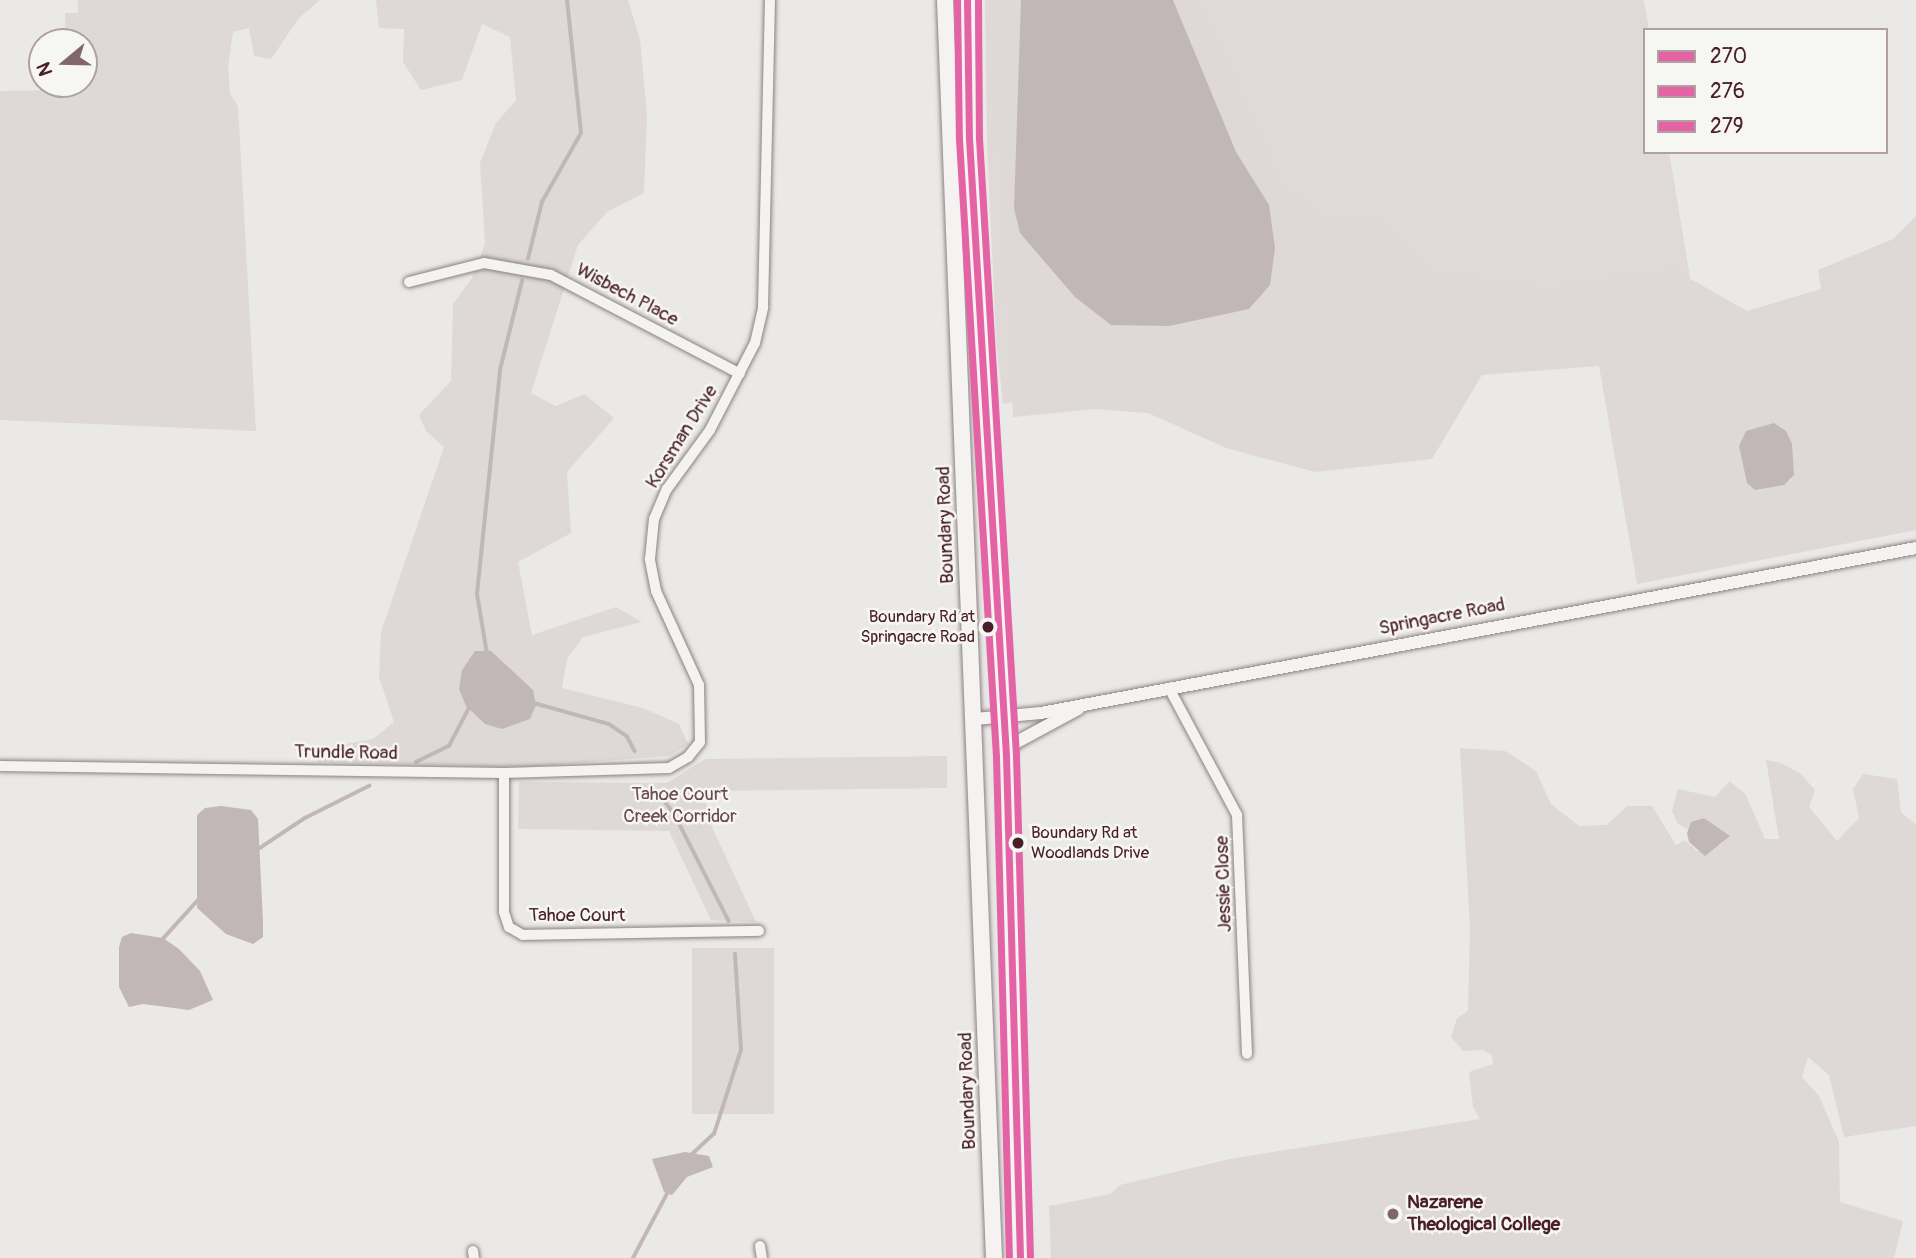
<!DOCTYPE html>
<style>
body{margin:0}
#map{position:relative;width:1916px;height:1258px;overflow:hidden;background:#ebe9e7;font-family:Pangolin,sans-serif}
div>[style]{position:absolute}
.built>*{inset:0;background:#dfd9d8}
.green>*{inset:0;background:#ded8d7}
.water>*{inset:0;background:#c2b7b7}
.stream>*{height:3.5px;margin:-1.75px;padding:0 1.75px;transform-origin:1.75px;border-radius:1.75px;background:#c2b7b7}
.roads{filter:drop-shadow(0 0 2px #8b8283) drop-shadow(0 0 2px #8b8283)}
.minor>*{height:10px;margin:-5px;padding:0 5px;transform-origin:5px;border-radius:5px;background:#f4f3f1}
.tertiary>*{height:12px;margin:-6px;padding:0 6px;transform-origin:6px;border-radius:6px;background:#f4f3f1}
.trunk>*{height:16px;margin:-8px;padding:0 8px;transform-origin:8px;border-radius:8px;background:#f4f3f1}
.bus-1>*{height:7px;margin:-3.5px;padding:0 3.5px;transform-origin:3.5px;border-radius:3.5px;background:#e463a4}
.bus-2>*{height:7px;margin:-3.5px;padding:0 3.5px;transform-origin:3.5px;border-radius:3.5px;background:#e463a4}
.bus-3>*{height:7px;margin:-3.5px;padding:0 3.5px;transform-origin:3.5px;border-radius:3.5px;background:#e463a4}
.dots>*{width:19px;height:19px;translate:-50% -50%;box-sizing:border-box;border:4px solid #f6f6f2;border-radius:50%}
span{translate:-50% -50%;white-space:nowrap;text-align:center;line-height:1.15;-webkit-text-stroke:5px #f6f6f2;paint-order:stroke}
.bus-label{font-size:17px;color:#4a1f2b}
.right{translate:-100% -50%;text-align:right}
.left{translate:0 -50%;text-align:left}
.street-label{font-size:19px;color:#4a1f2b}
.park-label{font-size:19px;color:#6c4a53}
.poi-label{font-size:19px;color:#4a1f2b;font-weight:700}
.legend{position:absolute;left:1643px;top:28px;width:245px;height:126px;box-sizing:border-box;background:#f6f6f2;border:2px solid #b1a0a2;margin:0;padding:9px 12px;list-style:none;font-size:21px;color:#4a1f2b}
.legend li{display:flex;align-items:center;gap:14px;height:35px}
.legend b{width:35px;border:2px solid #b1a0a2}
.north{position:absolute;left:28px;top:28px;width:70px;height:70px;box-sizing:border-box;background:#f6f6f2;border:2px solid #b1a0a2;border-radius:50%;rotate:251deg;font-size:19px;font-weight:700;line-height:28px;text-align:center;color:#4a1f2b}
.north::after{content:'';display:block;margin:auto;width:24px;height:32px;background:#82666d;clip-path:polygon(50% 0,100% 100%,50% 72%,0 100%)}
</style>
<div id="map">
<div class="built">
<i style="clip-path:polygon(985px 0,1644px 0,1649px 30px,1645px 30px,1645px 152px,1669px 152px,1692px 289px,1003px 404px,996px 339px,987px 140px)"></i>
</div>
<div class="green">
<i style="clip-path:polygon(78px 0,320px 0,299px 18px,271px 59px,254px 56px,249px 28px,233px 32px,228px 68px,230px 94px,238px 106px,256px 431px,0 420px,0 91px,67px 90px,67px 84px,84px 84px,84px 42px,66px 42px,65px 13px,78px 13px)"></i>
<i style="clip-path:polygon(376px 0,628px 0,640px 40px,647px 114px,644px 193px,607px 212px,578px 245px,531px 393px,556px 406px,584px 394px,614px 418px,567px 472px,571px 533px,518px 562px,532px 635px,616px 607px,642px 622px,583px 637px,567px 659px,562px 688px,643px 708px,679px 724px,688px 744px,670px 756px,522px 767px,317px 762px,323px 748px,373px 739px,394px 722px,379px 677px,381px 632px,444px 447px,426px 431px,419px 415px,451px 381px,453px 304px,472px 278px,485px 244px,480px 163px,496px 123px,516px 100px,510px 37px,482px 24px,462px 80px,421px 90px,403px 62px,404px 29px,379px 28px)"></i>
<i style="clip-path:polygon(evenodd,991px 0,1021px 0,1014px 208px,1020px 233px,1075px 297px,1269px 205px,1236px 152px,1173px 0,1199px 0,1283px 187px,1334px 223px,1373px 215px,1433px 273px,1548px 288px,1673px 269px,1747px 311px,1821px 289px,1818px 270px,1893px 239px,1916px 216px,1916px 530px,1637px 584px,1599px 366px,1482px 375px,1432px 459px,1315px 472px,1226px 448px,1148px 413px,1095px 409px,1013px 417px,991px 0,1792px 444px,1791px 481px,1739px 446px,1792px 444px)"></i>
<i style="clip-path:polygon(1460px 748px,1505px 751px,1536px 771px,1551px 804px,1579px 826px,1607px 825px,1627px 806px,1652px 806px,1676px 845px,1685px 840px,1697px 851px,1720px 845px,1729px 836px,1704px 818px,1691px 822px,1688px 829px,1678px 824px,1672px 811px,1678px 789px,1715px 797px,1730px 781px,1746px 795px,1765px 839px,1779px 839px,1766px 760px,1781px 763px,1801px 774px,1815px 790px,1809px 807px,1837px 841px,1859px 818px,1853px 789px,1863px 774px,1897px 779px,1901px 812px,1916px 825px,1916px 1126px,1844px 1137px,1829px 1075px,1808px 1057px,1802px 1077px,1819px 1096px,1839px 1142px,1840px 1202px,1903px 1221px,1894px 1258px,1051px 1258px,1049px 1206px,1110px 1194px,1120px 1185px,1230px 1159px,1480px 1119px,1473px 1107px,1469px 1072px,1493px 1064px,1492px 1055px,1483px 1050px,1463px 1051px,1451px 1037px,1457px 1018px,1468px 1011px,1470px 928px)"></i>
<i style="clip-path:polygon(947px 756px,947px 788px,706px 791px,707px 816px,756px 922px,711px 920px,669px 831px,518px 829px,519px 782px,667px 783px,705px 759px)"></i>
<i style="clip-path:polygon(692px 948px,774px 948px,774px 1114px,692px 1114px)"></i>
</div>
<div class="water">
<i style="clip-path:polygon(1021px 0,1173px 0,1236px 152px,1269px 205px,1275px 248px,1270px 285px,1249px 309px,1169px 326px,1111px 325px,1075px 297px,1020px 233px,1014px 208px)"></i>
<i style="clip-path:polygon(1774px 423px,1786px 431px,1792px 444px,1794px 475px,1784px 485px,1755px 490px,1747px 483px,1739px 446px,1746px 431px)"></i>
<i style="clip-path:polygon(475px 651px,491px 651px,533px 690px,536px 705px,530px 719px,502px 729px,485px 724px,466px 706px,459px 689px,462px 670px)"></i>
<i style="clip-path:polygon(221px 806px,251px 810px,258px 819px,263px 922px,263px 937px,253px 944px,226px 934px,197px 908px,197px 815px,205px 808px)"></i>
<i style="clip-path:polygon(1704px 818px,1730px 836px,1705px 856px,1689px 842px,1687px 833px,1691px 822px)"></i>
<i style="clip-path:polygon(131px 933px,163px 938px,179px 949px,200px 971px,213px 1000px,189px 1010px,143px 1004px,129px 1007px,119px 987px,119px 947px,122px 937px)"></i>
<i style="clip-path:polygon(685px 1152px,709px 1156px,713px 1167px,687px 1177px,672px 1195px,664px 1192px,652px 1159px)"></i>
</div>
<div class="stream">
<i style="left:528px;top:259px;width:59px;rotate:-76.2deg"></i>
<i style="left:542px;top:202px;width:79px;rotate:-60.5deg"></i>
<i style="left:581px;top:133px;width:134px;rotate:-96deg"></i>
<i style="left:487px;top:654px;width:61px;rotate:-99.5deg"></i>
<i style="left:477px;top:594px;width:225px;rotate:-84.1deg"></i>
<i style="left:500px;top:370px;width:92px;rotate:-76.1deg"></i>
<i style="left:534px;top:703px;width:78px;rotate:15.6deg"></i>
<i style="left:609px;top:724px;width:22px;rotate:34deg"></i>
<i style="left:627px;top:736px;width:17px;rotate:62deg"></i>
<i style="left:416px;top:762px;width:37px;rotate:-26deg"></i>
<i style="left:449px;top:746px;width:45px;rotate:-62.3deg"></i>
<i style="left:659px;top:794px;width:24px;rotate:52deg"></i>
<i style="left:674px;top:813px;width:121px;rotate:63deg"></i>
<i style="left:257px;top:850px;width:58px;rotate:-33.7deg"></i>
<i style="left:305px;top:818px;width:72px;rotate:-26.6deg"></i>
<i style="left:161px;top:941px;width:55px;rotate:-47.9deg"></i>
<i style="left:690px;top:1156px;width:33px;rotate:-43deg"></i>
<i style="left:714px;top:1134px;width:88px;rotate:-72.2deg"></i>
<i style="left:741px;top:1050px;width:96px;rotate:-93.6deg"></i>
<i style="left:633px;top:1258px;width:75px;rotate:-62.1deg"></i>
</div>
<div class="roads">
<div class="minor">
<i style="left:409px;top:282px;width:77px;rotate:-14.2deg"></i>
<i style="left:484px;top:263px;width:68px;rotate:10.2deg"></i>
<i style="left:551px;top:275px;width:213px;rotate:27.6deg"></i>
<i style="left:1169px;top:688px;width:144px;rotate:61.8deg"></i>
<i style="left:1237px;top:815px;width:239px;rotate:87.6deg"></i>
<i style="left:0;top:766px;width:504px;rotate:0.8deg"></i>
<i style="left:504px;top:773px;width:165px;rotate:-1.7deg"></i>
<i style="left:669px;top:768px;width:22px;rotate:-30deg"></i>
<i style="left:688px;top:757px;width:19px;rotate:-51deg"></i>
<i style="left:700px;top:742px;width:57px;rotate:-91deg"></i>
<i style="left:699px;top:685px;width:103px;rotate:-114.6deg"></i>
<i style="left:656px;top:591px;width:33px;rotate:-101deg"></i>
<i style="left:650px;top:559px;width:40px;rotate:-84.3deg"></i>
<i style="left:654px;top:519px;width:33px;rotate:-67deg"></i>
<i style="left:667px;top:489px;width:73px;rotate:-53.9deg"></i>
<i style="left:710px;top:430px;width:98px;rotate:-62.7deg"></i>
<i style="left:755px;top:343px;width:37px;rotate:-77deg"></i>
<i style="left:763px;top:307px;width:307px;rotate:-88.7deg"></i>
<i style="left:504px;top:773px;width:139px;rotate:90deg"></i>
<i style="left:504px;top:912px;width:16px;rotate:72deg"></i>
<i style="left:509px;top:927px;width:16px;rotate:30deg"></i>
<i style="left:523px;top:935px;width:236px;rotate:-1deg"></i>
<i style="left:760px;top:1246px;width:12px;rotate:81deg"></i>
<i style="left:473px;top:1251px;width:7px;rotate:82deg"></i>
</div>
<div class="tertiary">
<i style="left:975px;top:719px;width:66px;rotate:-5.2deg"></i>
<i style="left:1041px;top:713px;width:890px;rotate:-10.68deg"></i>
<i style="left:1006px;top:756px;width:16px;rotate:-55deg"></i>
<i style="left:1015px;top:743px;width:72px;rotate:-28.4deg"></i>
</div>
<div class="trunk">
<i style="left:945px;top:0;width:1259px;rotate:87.77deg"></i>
<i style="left:967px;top:0;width:138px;rotate:89.2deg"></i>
<i style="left:969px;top:138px;width:619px;rotate:86.57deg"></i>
<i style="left:1006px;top:756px;width:502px;rotate:88.4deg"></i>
</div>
</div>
<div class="bus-1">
<i style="left:967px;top:0;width:138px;rotate:89.2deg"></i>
<i style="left:969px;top:138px;width:619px;rotate:86.57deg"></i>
<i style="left:1006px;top:756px;width:502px;rotate:88.4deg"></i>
</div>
<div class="bus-2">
<i style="left:957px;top:0;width:139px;rotate:89.2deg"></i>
<i style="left:959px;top:139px;width:618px;rotate:86.57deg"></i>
<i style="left:996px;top:756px;width:502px;rotate:88.52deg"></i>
</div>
<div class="bus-3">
<i style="left:978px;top:0;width:138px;rotate:89.6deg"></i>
<i style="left:979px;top:138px;width:619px;rotate:86.57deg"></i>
<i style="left:1016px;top:756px;width:502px;rotate:88.4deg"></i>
</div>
<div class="dots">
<i style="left:988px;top:627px;background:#4a1f2b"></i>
<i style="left:1018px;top:843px;background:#4a1f2b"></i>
<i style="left:1393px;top:1214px;background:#82666d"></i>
</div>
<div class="bus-label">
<span class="right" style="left:975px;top:627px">Boundary Rd at<br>Springacre Road</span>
<span class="left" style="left:1031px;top:843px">Boundary Rd at<br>Woodlands Drive</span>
</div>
<div class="street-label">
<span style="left:627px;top:295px;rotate:28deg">Wisbech Place</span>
<span style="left:682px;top:437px;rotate:-58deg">Korsman Drive</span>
<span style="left:946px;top:525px;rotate:-92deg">Boundary Road</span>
<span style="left:1442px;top:617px;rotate:-11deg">Springacre Road</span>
<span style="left:346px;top:753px;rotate:1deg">Trundle Road</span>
<span style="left:1224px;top:884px;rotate:-92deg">Jessie Close</span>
<span style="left:577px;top:916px">Tahoe Court</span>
<span style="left:968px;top:1091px;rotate:-92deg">Boundary Road</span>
</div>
<div class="park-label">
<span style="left:680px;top:806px">Tahoe Court<br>Creek Corridor</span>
</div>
<div class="poi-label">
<span class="left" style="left:1407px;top:1214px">Nazarene<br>Theological College</span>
</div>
<ul class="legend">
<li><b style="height:9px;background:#e463a4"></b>270</li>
<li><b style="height:9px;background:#e463a4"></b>276</li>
<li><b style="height:9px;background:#e463a4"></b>279</li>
</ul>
<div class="north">N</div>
</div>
